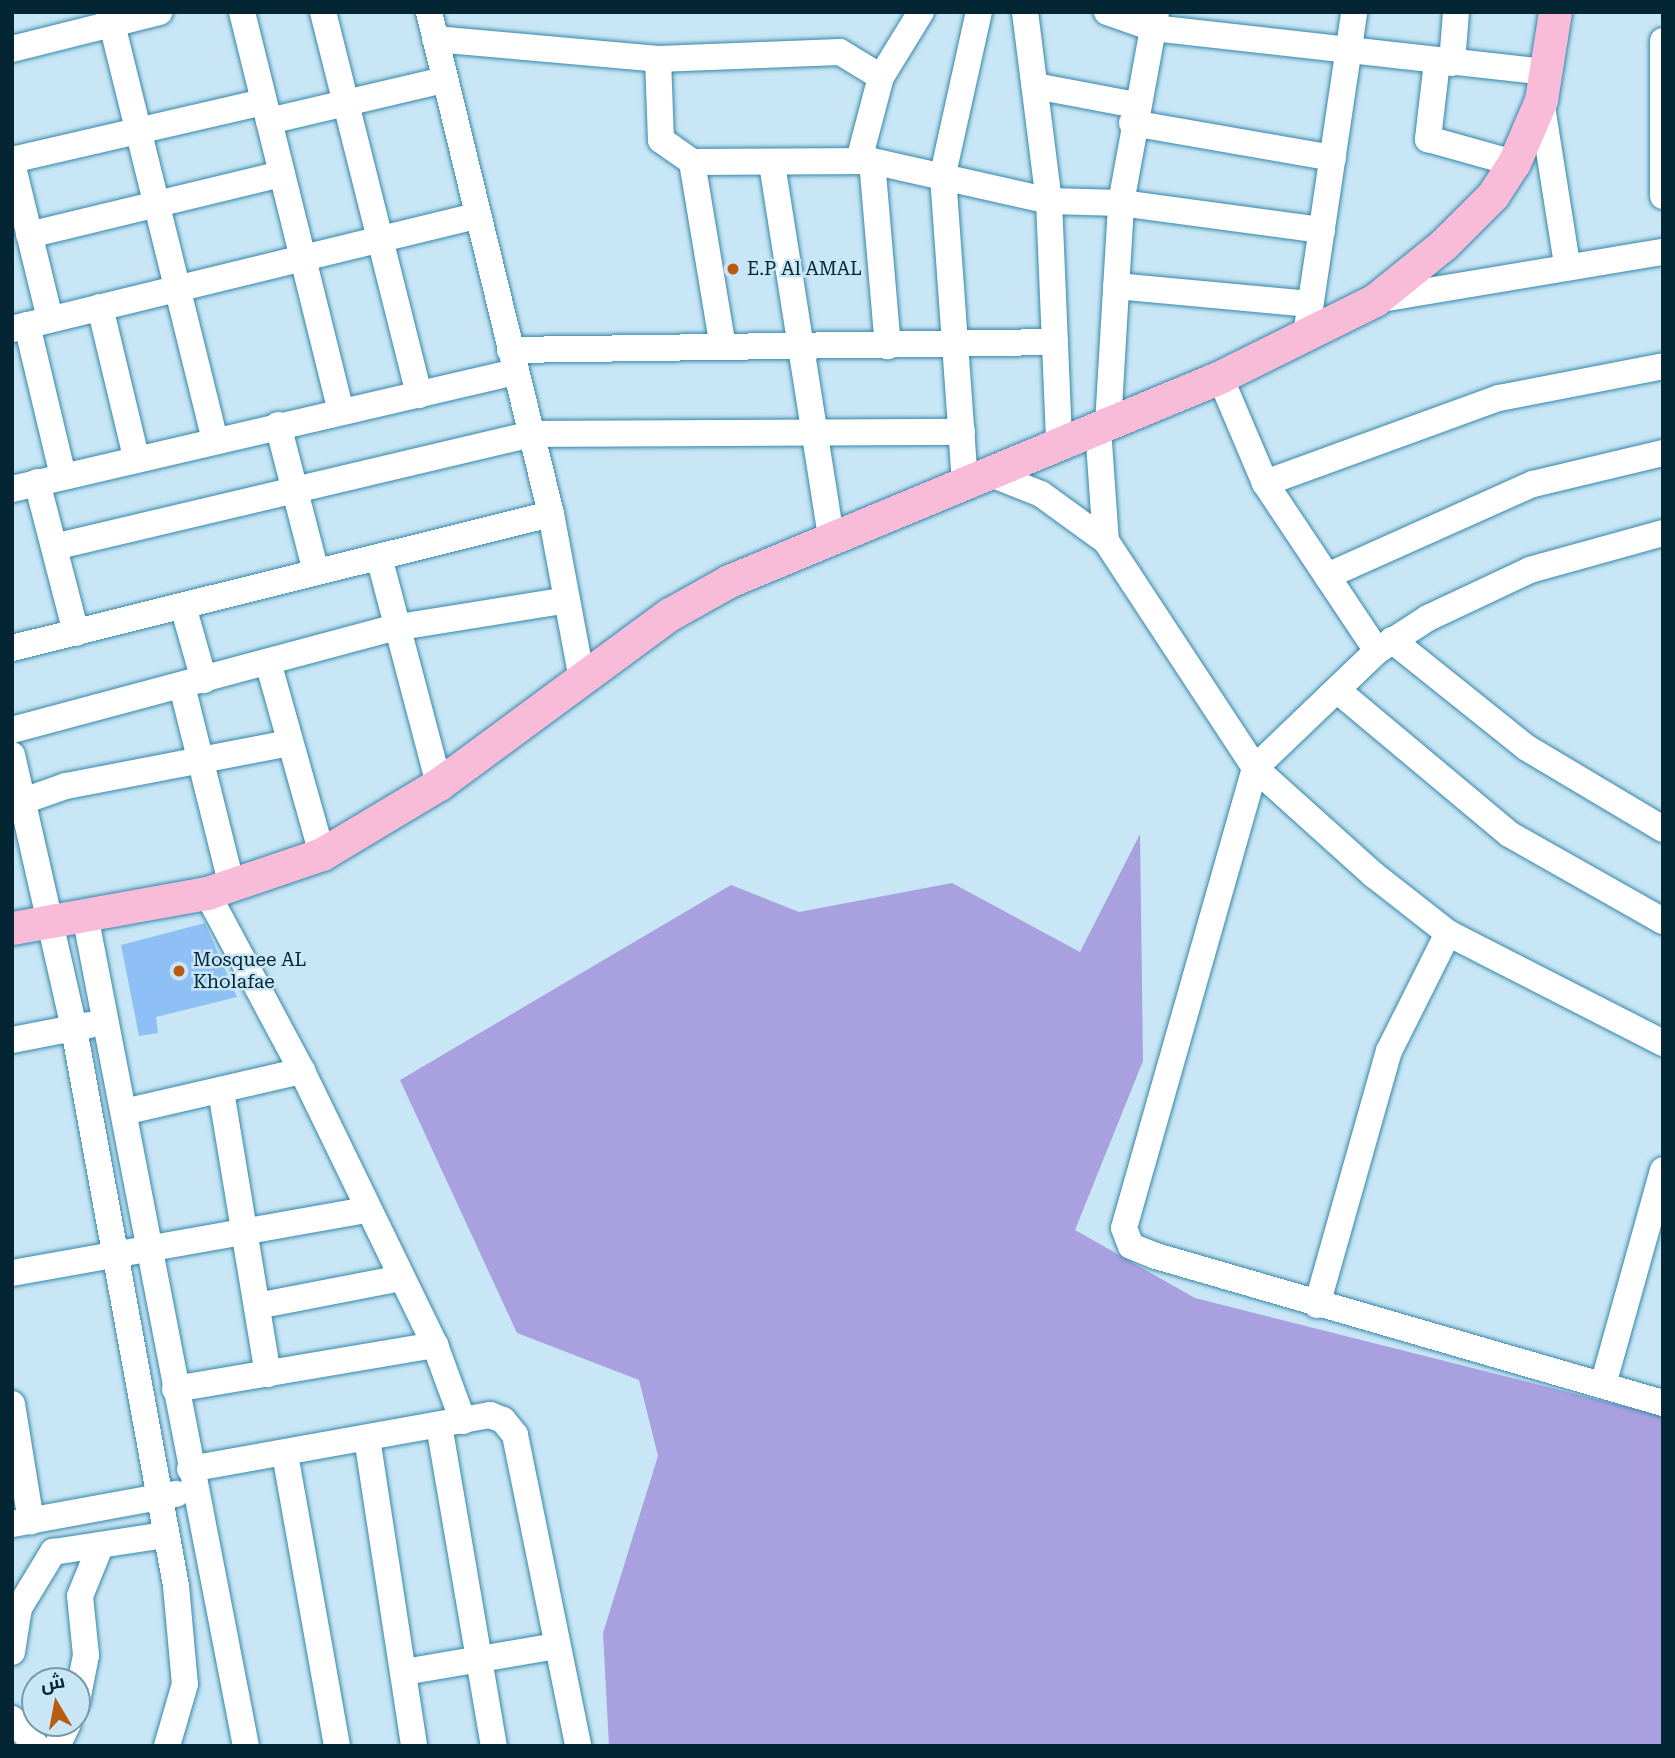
<!DOCTYPE html>
<meta charset="utf-8">
<style>
body{margin:0}
#map{position:relative;width:1675px;height:1758px;overflow:hidden;background:#c8e6f5;font-family:"Roboto Serif",Cairo,serif}
div>[style]{position:absolute}
.forest>*{inset:0;background:#a9a0e0}
.building>*{inset:0;background:#8fc0f5}
.roads{filter:drop-shadow(0 0 2px #3787ab) drop-shadow(0 0 2px #3787ab)}
.minor>*{height:26px;margin:-13px;padding:0 13px;transform-origin:13px;border-radius:13px;background:#fff}
.major>*{height:33px;margin:-16.5px;padding:0 16.5px;transform-origin:16.5px;border-radius:16.5px;background:#f8bcd9}
.dots>*{width:19px;height:19px;translate:-50% -50%;box-sizing:border-box;border:4px solid #c8e6f5;border-radius:50%}
span{translate:-50% -50%;white-space:nowrap;text-align:center;line-height:1.15;-webkit-text-stroke:5px #c8e6f5;paint-order:stroke}
.poi-label{font-size:19px;color:#032534}
.left{translate:0 -50%;text-align:left}
.frame{position:absolute;inset:0;border:14px solid #032534;pointer-events:none}
.north{position:absolute;left:21px;top:1667px;width:70px;height:70px;box-sizing:border-box;background:#c8e6f5;border:2px solid #7999a8;border-radius:50%;rotate:350deg;font-size:19px;font-weight:700;line-height:28px;text-align:center;color:#032534}
.north::after{content:'';display:block;margin:auto;width:24px;height:32px;background:#ba5b12;clip-path:polygon(50% 0,100% 100%,50% 72%,0 100%)}
</style>
<div id="map">
<div class="forest">
<i style="clip-path:polygon(1140px 834px,1143px 1061px,1075px 1230px,1195px 1298px,1663px 1416px,1663px 1746px,609px 1746px,603px 1633px,658px 1456px,639px 1380px,517px 1333px,400px 1080px,731px 885px,799px 912px,952px 883px,1080px 952px)"></i>
</div>
<div class="building">
<i style="clip-path:polygon(205px 923px,237px 997px,156px 1017px,158px 1033px,139px 1036px,121px 945px)"></i>
</div>
<div class="roads">
<div class="minor">
<i style="left:109px;top:12px;width:441px;rotate:76.1deg"></i>
<i style="left:242px;top:12px;width:411px;rotate:76.1deg"></i>
<i style="left:323px;top:12px;width:395px;rotate:75.9deg"></i>
<i style="left:429px;top:12px;width:517px;rotate:76.34deg"></i>
<i style="left:551px;top:514px;width:168px;rotate:79.4deg"></i>
<i style="left:1025px;top:12px;width:191px;rotate:82.8deg"></i>
<i style="left:1049px;top:201px;width:243px;rotate:87.6deg"></i>
<i style="left:1107px;top:12px;width:49px;rotate:19.2deg"></i>
<i style="left:1153px;top:28px;width:394px;rotate:6.4deg"></i>
<i style="left:435px;top:39px;width:224px;rotate:5.1deg"></i>
<i style="left:658px;top:59px;width:182px;rotate:-2.2deg"></i>
<i style="left:840px;top:52px;width:48px;rotate:31.4deg"></i>
<i style="left:1663px;top:41px;width:155px;rotate:90deg"></i>
<i style="left:12px;top:49px;width:152px;rotate:-14.1deg"></i>
<i style="left:658px;top:59px;width:81px;rotate:87.9deg"></i>
<i style="left:661px;top:140px;width:38px;rotate:35deg"></i>
<i style="left:692px;top:162px;width:180px;rotate:-0.3deg"></i>
<i style="left:872px;top:161px;width:181px;rotate:12.7deg"></i>
<i style="left:1049px;top:201px;width:72px;rotate:1.6deg"></i>
<i style="left:1121px;top:203px;width:203px;rotate:7.7deg"></i>
<i style="left:1437px;top:62px;width:78px;rotate:96.7deg"></i>
<i style="left:1428px;top:139px;width:89px;rotate:15.6deg"></i>
<i style="left:1452px;top:63px;width:51px;rotate:-85.5deg"></i>
<i style="left:1035px;top:86px;width:103px;rotate:10.7deg"></i>
<i style="left:1541px;top:100px;width:167px;rotate:81deg"></i>
<i style="left:269px;top:121px;width:180px;rotate:-13.2deg"></i>
<i style="left:1132px;top:123px;width:204px;rotate:9.9deg"></i>
<i style="left:12px;top:160px;width:258px;rotate:-13deg"></i>
<i style="left:859px;top:160px;width:86px;rotate:-75.2deg"></i>
<i style="left:881px;top:77px;width:76px;rotate:-58.4deg"></i>
<i style="left:872px;top:161px;width:186px;rotate:85.1deg"></i>
<i style="left:692px;top:162px;width:182px;rotate:80.5deg"></i>
<i style="left:12px;top:163px;width:161px;rotate:76.3deg"></i>
<i style="left:772px;top:164px;width:376px;rotate:81deg"></i>
<i style="left:29px;top:235px;width:260px;rotate:-13.6deg"></i>
<i style="left:1116px;top:286px;width:195px;rotate:5.3deg"></i>
<i style="left:1375px;top:300px;width:292px;rotate:-9.5deg"></i>
<i style="left:100px;top:307px;width:154px;rotate:76.5deg"></i>
<i style="left:27px;top:325px;width:155px;rotate:76.6deg"></i>
<i style="left:12px;top:329px;width:480px;rotate:-13.7deg"></i>
<i style="left:1306px;top:335px;width:327px;rotate:-81.5deg"></i>
<i style="left:510px;top:350px;width:545px;rotate:-0.84deg"></i>
<i style="left:1220px;top:377px;width:115px;rotate:67deg"></i>
<i style="left:1265px;top:483px;width:202px;rotate:56.3deg"></i>
<i style="left:1108px;top:424px;width:221px;rotate:-86.6deg"></i>
<i style="left:1121px;top:203px;width:194px;rotate:-79.6deg"></i>
<i style="left:278px;top:425px;width:152px;rotate:75.5deg"></i>
<i style="left:1098px;top:428px;width:113px;rotate:86deg"></i>
<i style="left:988px;top:473px;width:57px;rotate:21.6deg"></i>
<i style="left:1041px;top:494px;width:80px;rotate:35.9deg"></i>
<i style="left:1106px;top:541px;width:272px;rotate:56.7deg"></i>
<i style="left:1255px;top:768px;width:160px;rotate:42deg"></i>
<i style="left:1374px;top:875px;width:94px;rotate:38.1deg"></i>
<i style="left:1448px;top:933px;width:242px;rotate:27.1deg"></i>
<i style="left:37px;top:482px;width:156px;rotate:75.5deg"></i>
<i style="left:965px;top:483px;width:310px;rotate:-94.1deg"></i>
<i style="left:943px;top:174px;width:166px;rotate:-77.5deg"></i>
<i style="left:1265px;top:483px;width:249px;rotate:-20deg"></i>
<i style="left:1499px;top:398px;width:167px;rotate:-11deg"></i>
<i style="left:12px;top:489px;width:516px;rotate:-13.09deg"></i>
<i style="left:1663px;top:533px;width:138px;rotate:164.5deg"></i>
<i style="left:1530px;top:570px;width:113px;rotate:154.8deg"></i>
<i style="left:1428px;top:618px;width:61px;rotate:147.1deg"></i>
<i style="left:1377px;top:651px;width:169px;rotate:136.2deg"></i>
<i style="left:1255px;top:768px;width:478px;rotate:105.9deg"></i>
<i style="left:1124px;top:1228px;width:19px;rotate:69deg"></i>
<i style="left:1131px;top:1246px;width:27px;rotate:22deg"></i>
<i style="left:1156px;top:1256px;width:528px;rotate:16.17deg"></i>
<i style="left:54px;top:547px;width:492px;rotate:-13.3deg"></i>
<i style="left:533px;top:434px;width:429px;rotate:-0.3deg"></i>
<i style="left:379px;top:557px;width:235px;rotate:75.2deg"></i>
<i style="left:1327px;top:576px;width:226px;rotate:-24.1deg"></i>
<i style="left:1533px;top:484px;width:134px;rotate:-13.4deg"></i>
<i style="left:183px;top:606px;width:77px;rotate:74.2deg"></i>
<i style="left:1392px;top:640px;width:173px;rotate:38.7deg"></i>
<i style="left:1527px;top:748px;width:158px;rotate:30.8deg"></i>
<i style="left:12px;top:648px;width:555px;rotate:-13.96deg"></i>
<i style="left:268px;top:662px;width:199px;rotate:74.3deg"></i>
<i style="left:182px;top:686px;width:206px;rotate:76deg"></i>
<i style="left:1337px;top:690px;width:224px;rotate:39.9deg"></i>
<i style="left:1509px;top:834px;width:177px;rotate:29.5deg"></i>
<i style="left:12px;top:730px;width:394px;rotate:-15deg"></i>
<i style="left:393px;top:628px;width:176px;rotate:-9.1deg"></i>
<i style="left:12px;top:755px;width:281px;rotate:77.2deg"></i>
<i style="left:74px;top:1029px;width:566px;rotate:79.62deg"></i>
<i style="left:176px;top:1586px;width:98px;rotate:84.8deg"></i>
<i style="left:185px;top:1684px;width:65px;rotate:106.2deg"></i>
<i style="left:12px;top:805px;width:57px;rotate:-19.4deg"></i>
<i style="left:66px;top:786px;width:227px;rotate:-10.9deg"></i>
<i style="left:207px;top:893px;width:202px;rotate:61.9deg"></i>
<i style="left:302px;top:1071px;width:305px;rotate:64.1deg"></i>
<i style="left:435px;top:1345px;width:81px;rotate:69.8deg"></i>
<i style="left:85px;top:915px;width:846px;rotate:79.04deg"></i>
<i style="left:12px;top:1040px;width:79px;rotate:-10.9deg"></i>
<i style="left:221px;top:1091px;width:287px;rotate:80.6deg"></i>
<i style="left:124px;top:1112px;width:183px;rotate:-13deg"></i>
<i style="left:12px;top:1273px;width:361px;rotate:-10.1deg"></i>
<i style="left:1317px;top:1305px;width:264px;rotate:-74.2deg"></i>
<i style="left:1389px;top:1051px;width:132px;rotate:-63.4deg"></i>
<i style="left:257px;top:1306px;width:147px;rotate:-11deg"></i>
<i style="left:1603px;top:1385px;width:223px;rotate:-74.4deg"></i>
<i style="left:175px;top:1389px;width:264px;rotate:-9.6deg"></i>
<i style="left:12px;top:1404px;width:119px;rotate:80.8deg"></i>
<i style="left:439px;top:1425px;width:326px;rotate:80.3deg"></i>
<i style="left:367px;top:1438px;width:312px;rotate:81.3deg"></i>
<i style="left:285px;top:1454px;width:297px;rotate:79.9deg"></i>
<i style="left:190px;top:1469px;width:305px;rotate:-10.2deg"></i>
<i style="left:490px;top:1415px;width:14px;rotate:21deg"></i>
<i style="left:503px;top:1420px;width:19px;rotate:51deg"></i>
<i style="left:515px;top:1435px;width:317px;rotate:78.5deg"></i>
<i style="left:12px;top:1524px;width:167px;rotate:-10.4deg"></i>
<i style="left:12px;top:1652px;width:45px;rotate:-81deg"></i>
<i style="left:19px;top:1608px;width:66px;rotate:-58.7deg"></i>
<i style="left:53px;top:1552px;width:114px;rotate:-8.6deg"></i>
<i style="left:404px;top:1672px;width:154px;rotate:-9.7deg"></i>
<i style="left:77px;top:1701px;width:47px;rotate:-78.9deg"></i>
<i style="left:86px;top:1655px;width:59px;rotate:-95.8deg"></i>
<i style="left:80px;top:1596px;width:53px;rotate:-67.8deg"></i>
<i style="left:12px;top:1719px;width:36px;rotate:48deg"></i>
<i style="left:57px;top:1746px;width:25px;rotate:-64deg"></i>
</div>
<div class="major">
<i style="left:12px;top:928px;width:198px;rotate:-10.2deg"></i>
<i style="left:207px;top:893px;width:121px;rotate:-18.7deg"></i>
<i style="left:322px;top:854px;width:136px;rotate:-30.9deg"></i>
<i style="left:439px;top:784px;width:287px;rotate:-36.4deg"></i>
<i style="left:670px;top:614px;width:68px;rotate:-29.2deg"></i>
<i style="left:729px;top:581px;width:532px;rotate:-22.56deg"></i>
<i style="left:1220px;top:377px;width:173px;rotate:-26.4deg"></i>
<i style="left:1375px;top:300px;width:87px;rotate:-39deg"></i>
<i style="left:1443px;top:245px;width:71px;rotate:-45deg"></i>
<i style="left:1493px;top:195px;width:38px;rotate:-57deg"></i>
<i style="left:1514px;top:163px;width:69px;rotate:-66.8deg"></i>
<i style="left:1541px;top:100px;width:89px;rotate:-81deg"></i>
</div>
</div>
<div class="dots">
<i style="left:733px;top:269px;background:#ba5b12"></i>
<i style="left:179px;top:971px;background:#ba5b12"></i>
</div>
<div class="poi-label">
<span class="left" style="left:747px;top:269px">E.P Al AMAL</span>
<span class="left" style="left:193px;top:971px">Mosquee AL<br>Kholafae</span>
</div>
<div class="frame"></div>
<div class="north">ش</div>
</div>
